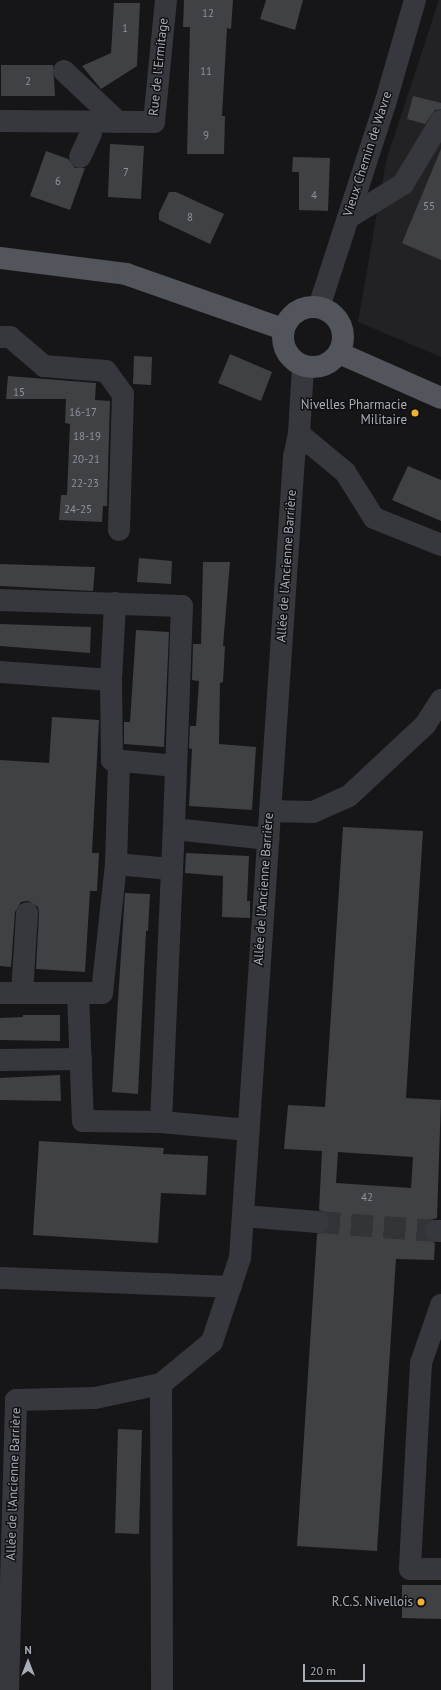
<!DOCTYPE html>
<meta charset="utf-8">
<style>
body{margin:0}
#map{position:relative;width:441px;height:1690px;overflow:hidden;background:#161618;font-family:"PT Sans",sans-serif}
div>[style]{position:absolute}
.built>*{inset:0;background:#222225}
.building>*{inset:0;background:#404145}
.minor-tunnel>*{height:22px;margin-top:-11px;transform-origin:0;background:repeating-linear-gradient(90deg,#333438 0 22px,transparent 0 33px)}
.minor>*{height:22px;margin:-11px;padding:0 11px;transform-origin:11px;border-radius:11px;background:#37383d}
.major>*{height:22px;margin:-11px;padding:0 11px;transform-origin:11px;border-radius:11px;background:#53555c}
.major>.ring{margin:-11px;padding:0;box-sizing:content-box;background:none;border:22px solid #53555c;border-radius:50%}
.dots>*{width:11px;height:11px;translate:-50% -50%;box-sizing:border-box;border:2px solid #111113;border-radius:50%}
span{translate:-50% -50%;white-space:nowrap;text-align:center;line-height:1.15;-webkit-text-stroke:3px #111113;paint-order:stroke}
.number-label{font-size:11px;color:#8e929b}
.number-label span{-webkit-text-stroke-width:0}
.street-label{font-size:13px;color:#a8adb8}
.poi-label{font-size:13px;color:#a8adb8}
.right{translate:-100% -50%;text-align:right}
.north{position:absolute;left:8px;top:1642px;width:40px;height:40px;-webkit-text-stroke:3px #111113;paint-order:stroke;rotate:0deg;font-size:11px;font-weight:700;line-height:16px;text-align:center;color:#a8adb8}
.north::after{content:'';display:block;margin:auto;width:14px;height:18px;background:#a8adb8;clip-path:polygon(50% 0,100% 100%,50% 72%,0 100%)}
.scale{position:absolute;left:303px;top:1664px;width:62px;height:18px;box-sizing:border-box;border:2px solid #a8adb8;border-top:0;padding-left:5px;font-size:12px;line-height:14px;white-space:nowrap;color:#a8adb8;-webkit-text-stroke:3px #111113;paint-order:stroke}
</style>
<div id="map">
<div class="built">
<i style="clip-path:polygon(439px 0,441px 0,441px 357px,358px 322px,386px 161px)"></i>
</div>
<div class="building">
<i style="clip-path:polygon(184px 0,233px 0,231px 29px,227px 28px,222px 116px,225px 116px,224px 154px,187px 154px,190px 27px,183px 27px)"></i>
<i style="clip-path:polygon(266px 0,303px 0,295px 30px,260px 19px)"></i>
<i style="clip-path:polygon(114px 3px,140px 3px,137px 66px,101px 89px,82px 66px,111px 53px)"></i>
<i style="clip-path:polygon(1px 65px,53px 65px,55px 96px,1px 96px)"></i>
<i style="clip-path:polygon(413px 96px,441px 103px,441px 109px,435px 110px,425px 124px,407px 119px)"></i>
<i style="clip-path:polygon(110px 144px,144px 146px,141px 199px,108px 197px)"></i>
<i style="clip-path:polygon(441px 149px,441px 260px,402px 243px)"></i>
<i style="clip-path:polygon(46px 151px,68px 159px,75px 168px,85px 168px,70px 210px,30px 196px)"></i>
<i style="clip-path:polygon(293px 157px,330px 158px,328px 211px,299px 210px,299px 172px,292px 172px)"></i>
<i style="clip-path:polygon(169px 192px,176px 192px,224px 214px,210px 244px,159px 220px,159px 213px)"></i>
<i style="clip-path:polygon(230px 354px,272px 372px,261px 401px,218px 383px)"></i>
<i style="clip-path:polygon(134px 356px,152px 357px,151px 385px,133px 384px)"></i>
<i style="clip-path:polygon(8px 376px,96px 383px,95px 400px,110px 401px,107px 506px,103px 506px,102px 522px,59px 520px,61px 495px,67px 495px,70px 424px,65px 423px,66px 399px,6px 399px)"></i>
<i style="clip-path:polygon(408px 466px,441px 480px,441px 521px,392px 500px)"></i>
<i style="clip-path:polygon(139px 558px,172px 561px,171px 584px,137px 582px)"></i>
<i style="clip-path:polygon(203px 562px,230px 562px,223px 646px,225px 646px,223px 682px,220px 683px,219px 744px,256px 747px,252px 810px,189px 806px,192px 749px,189px 748px,190px 726px,196px 726px,199px 681px,192px 680px,193px 644px,201px 644px)"></i>
<i style="clip-path:polygon(0 564px,95px 567px,93px 591px,0 586px)"></i>
<i style="clip-path:polygon(0 624px,91px 627px,90px 653px,0 646px)"></i>
<i style="clip-path:polygon(136px 630px,169px 632px,164px 747px,124px 744px,124px 722px,130px 722px)"></i>
<i style="clip-path:polygon(52px 717px,99px 720px,92px 853px,99px 853px,97px 891px,90px 891px,85px 972px,36px 969px,39px 913px,38px 907px,28px 901px,21px 902px,15px 912px,11px 967px,0 966px,0 760px,49px 763px)"></i>
<i style="clip-path:polygon(evenodd,343px 827px,423px 831px,406px 1098px,441px 1100px,437px 1218px,429px 1220px,424px 1231px,425px 1238px,435px 1243px,434px 1260px,396px 1259px,377px 1551px,297px 1546px,317px 1234px,328px 1229px,330px 1223px,325px 1212px,319px 1210px,322px 1151px,284px 1149px,288px 1105px,325px 1107px,343px 827px,338px 1152px,413px 1157px,411px 1188px,336px 1183px,338px 1152px)"></i>
<i style="clip-path:polygon(186px 853px,249px 856px,247px 901px,250px 901px,250px 918px,222px 917px,223px 876px,185px 873px)"></i>
<i style="clip-path:polygon(125px 893px,150px 894px,148px 931px,146px 931px,138px 1094px,112px 1092px)"></i>
<i style="clip-path:polygon(23px 1015px,60px 1015px,60px 1041px,0 1040px,0 1018px,23px 1017px)"></i>
<i style="clip-path:polygon(60px 1075px,61px 1101px,0 1100px,0 1078px)"></i>
<i style="clip-path:polygon(39px 1141px,164px 1148px,163px 1154px,208px 1156px,206px 1195px,161px 1193px,158px 1243px,33px 1235px)"></i>
<i style="clip-path:polygon(118px 1429px,142px 1430px,139px 1534px,115px 1533px)"></i>
<i style="clip-path:polygon(402px 1585px,441px 1585px,441px 1619px,402px 1618px)"></i>
</div>
<div class="minor-tunnel">
<i style="left:318px;top:1222px;width:118px;rotate:4.4deg"></i>
</div>
<div class="minor">
<i style="left:64px;top:71px;width:74px;rotate:43.4deg"></i>
<i style="left:0;top:121px;width:154px;rotate:0.4deg"></i>
<i style="left:154px;top:122px;width:123px;rotate:-84.4deg"></i>
<i style="left:80px;top:157px;width:26px;rotate:-65deg"></i>
<i style="left:348px;top:218px;width:65px;rotate:-31.7deg"></i>
<i style="left:403px;top:184px;width:74px;rotate:-58.9deg"></i>
<i style="left:319px;top:307px;width:213px;rotate:-72deg"></i>
<i style="left:385px;top:104px;width:108px;rotate:-73.9deg"></i>
<i style="left:0;top:337px;width:10px"></i>
<i style="left:10px;top:337px;width:45px;rotate:40.5deg"></i>
<i style="left:44px;top:366px;width:62px;rotate:4.6deg"></i>
<i style="left:106px;top:371px;width:29px;rotate:54deg"></i>
<i style="left:123px;top:394px;width:136px;rotate:91.7deg"></i>
<i style="left:299px;top:434px;width:60px;rotate:39.6deg"></i>
<i style="left:345px;top:472px;width:54px;rotate:57.8deg"></i>
<i style="left:374px;top:518px;width:72px;rotate:21.9deg"></i>
<i style="left:0;top:600px;width:182px;rotate:1.9deg"></i>
<i style="left:182px;top:606px;width:223px;rotate:92.1deg"></i>
<i style="left:174px;top:829px;width:95px;rotate:6.1deg"></i>
<i style="left:0;top:672px;width:111px;rotate:4.1deg"></i>
<i style="left:111px;top:680px;width:77px;rotate:-87deg"></i>
<i style="left:111px;top:680px;width:80px;rotate:89.3deg"></i>
<i style="left:112px;top:760px;width:64px;rotate:5.4deg"></i>
<i style="left:270px;top:811px;width:43px;rotate:1.3deg"></i>
<i style="left:313px;top:812px;width:39px;rotate:-24deg"></i>
<i style="left:349px;top:796px;width:104px;rotate:-43.1deg"></i>
<i style="left:425px;top:725px;width:30px;rotate:-57deg"></i>
<i style="left:116px;top:864px;width:103px;rotate:-88.3deg"></i>
<i style="left:0;top:993px;width:102px"></i>
<i style="left:102px;top:993px;width:130px;rotate:-83.8deg"></i>
<i style="left:116px;top:864px;width:55px;rotate:5.2deg"></i>
<i style="left:22px;top:993px;width:80px;rotate:-86.4deg"></i>
<i style="left:78px;top:993px;width:128px;rotate:87.8deg"></i>
<i style="left:83px;top:1121px;width:78px;rotate:0.7deg"></i>
<i style="left:161px;top:1122px;width:293px;rotate:-87.5deg"></i>
<i style="left:0;top:1060px;width:81px;rotate:-0.7deg"></i>
<i style="left:161px;top:1122px;width:88px;rotate:5.2deg"></i>
<i style="left:243px;top:1216px;width:75px;rotate:4.6deg"></i>
<i style="left:436px;top:1231px;width:5px"></i>
<i style="left:0;top:1278px;width:231px;rotate:2.2deg"></i>
<i style="left:441px;top:1305px;width:61px;rotate:109deg"></i>
<i style="left:421px;top:1363px;width:206px;rotate:93.1deg"></i>
<i style="left:410px;top:1569px;width:31px"></i>
<i style="left:161px;top:1384px;width:306px;rotate:89.8deg"></i>
<i style="left:8px;top:1690px;width:290px;rotate:-88.4deg"></i>
<i style="left:16px;top:1400px;width:79px;rotate:-1.5deg"></i>
<i style="left:95px;top:1398px;width:67px;rotate:-12deg"></i>
<i style="left:161px;top:1384px;width:66px;rotate:-39.5deg"></i>
<i style="left:212px;top:1342px;width:89px;rotate:-71.6deg"></i>
<i style="left:240px;top:1258px;width:803px;rotate:-86.14deg"></i>
<i style="left:294px;top:457px;width:24px;rotate:-78deg"></i>
<i style="left:299px;top:434px;width:68px;rotate:-86.6deg"></i>
</div>
<div class="major">
<i style="left:0;top:258px;width:127px;rotate:7.2deg"></i>
<i style="left:126px;top:274px;width:166px;rotate:19.3deg"></i>
<i class="ring" style="left:283px;top:307px;width:38px;height:38px"></i>
<i style="left:339px;top:353px;width:111px;rotate:23.8deg"></i>
</div>
<div class="dots">
<i style="left:415px;top:413px;background:#f2b134"></i>
<i style="left:421px;top:1602px;background:#f2b134"></i>
</div>
<div class="number-label">
<span style="left:208px;top:13px">12</span>
<span style="left:125px;top:28px">1</span>
<span style="left:206px;top:71px">11</span>
<span style="left:28px;top:81px">2</span>
<span style="left:206px;top:135px">9</span>
<span style="left:126px;top:172px">7</span>
<span style="left:58px;top:181px">6</span>
<span style="left:314px;top:195px">4</span>
<span style="left:429px;top:206px">55</span>
<span style="left:190px;top:217px">8</span>
<span style="left:19px;top:392px">15</span>
<span style="left:83px;top:412px">16-17</span>
<span style="left:87px;top:436px">18-19</span>
<span style="left:86px;top:459px">20-21</span>
<span style="left:85px;top:483px">22-23</span>
<span style="left:78px;top:509px">24-25</span>
<span style="left:367px;top:1197px">42</span>
</div>
<div class="street-label">
<span style="left:159px;top:67px;rotate:-84deg">Rue de l'Ermitage</span>
<span style="left:368px;top:154px;rotate:-72deg">Vieux Chemin de Wavre</span>
<span style="left:287px;top:566px;rotate:-86deg">Allée de l'Ancienne Barrière</span>
<span style="left:264px;top:889px;rotate:-86deg">Allée de l'Ancienne Barrière</span>
<span style="left:14px;top:1484px;rotate:-88deg">Allée de l'Ancienne Barrière</span>
</div>
<div class="poi-label">
<span class="right" style="left:407px;top:413px">Nivelles Pharmacie<br>Militaire</span>
<span class="right" style="left:413px;top:1602px">R.C.S. Nivellois</span>
</div>
<div class="north">N</div>
<div class="scale">20 m</div>
</div>
